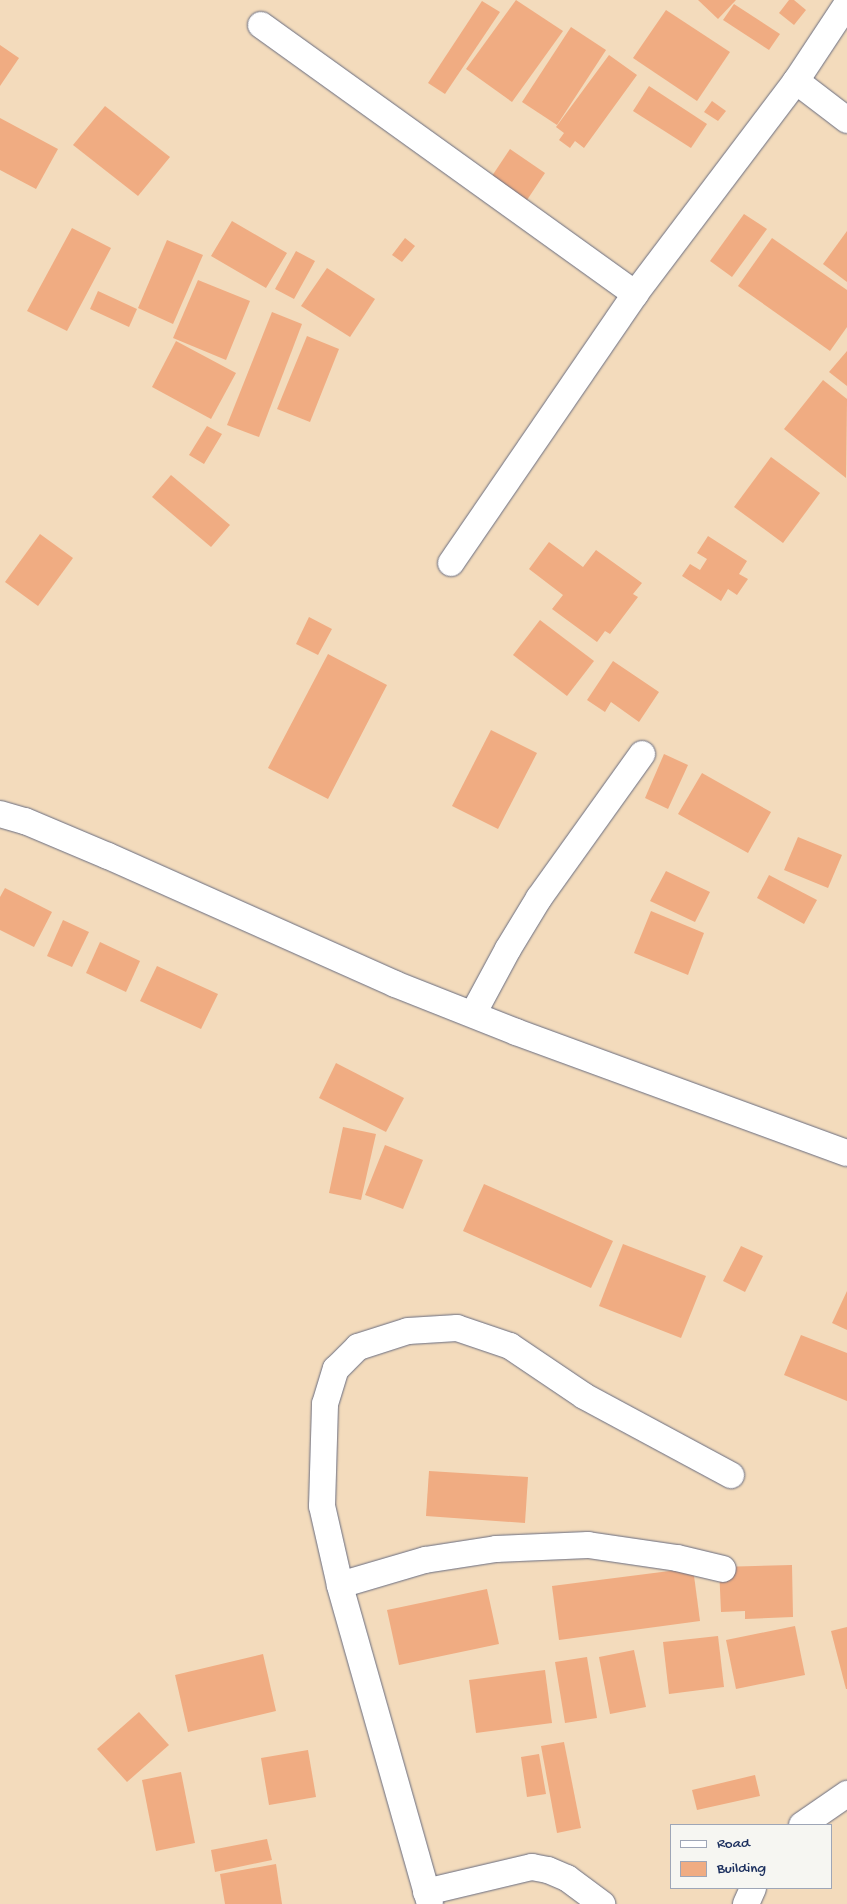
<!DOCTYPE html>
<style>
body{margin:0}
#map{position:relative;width:847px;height:1904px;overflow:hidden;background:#f3dbbc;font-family:"Gochi Hand",sans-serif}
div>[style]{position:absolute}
.building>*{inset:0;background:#f0ac82}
.roads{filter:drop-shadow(0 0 1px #676b7f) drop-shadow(0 0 1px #676b7f)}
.minor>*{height:26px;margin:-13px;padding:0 13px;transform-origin:13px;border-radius:13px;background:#fff}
span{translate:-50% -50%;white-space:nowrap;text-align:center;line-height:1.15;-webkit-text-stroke:5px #f6f6f2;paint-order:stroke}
.legend{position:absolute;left:670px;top:1824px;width:162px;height:65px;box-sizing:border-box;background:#f6f6f2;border:1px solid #9ea6b7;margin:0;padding:6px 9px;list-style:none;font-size:15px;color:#1b2f5e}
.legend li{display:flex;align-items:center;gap:10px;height:25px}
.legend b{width:25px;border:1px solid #9ea6b7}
</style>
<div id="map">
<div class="building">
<i style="clip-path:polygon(516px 0,563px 31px,512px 102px,466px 69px)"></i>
<i style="clip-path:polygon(698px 0,736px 0,718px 19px)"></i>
<i style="clip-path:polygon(789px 0,794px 0,806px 10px,794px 25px,779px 13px)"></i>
<i style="clip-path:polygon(482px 1px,500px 12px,445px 94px,428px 83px)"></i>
<i style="clip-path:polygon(734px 4px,780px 34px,769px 50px,723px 20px)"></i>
<i style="clip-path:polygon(666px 10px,730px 52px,697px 101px,633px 58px)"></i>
<i style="clip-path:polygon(571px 27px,606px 50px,557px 125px,522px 102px)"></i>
<i style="clip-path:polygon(0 45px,19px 58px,0 86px)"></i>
<i style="clip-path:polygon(609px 55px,637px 75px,584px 148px,575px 141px,570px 148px,559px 140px,564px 133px,556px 127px)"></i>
<i style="clip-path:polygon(649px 86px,707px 124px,691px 148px,633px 111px)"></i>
<i style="clip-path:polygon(712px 101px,726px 111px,718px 121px,704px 112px)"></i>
<i style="clip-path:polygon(105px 106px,170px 157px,138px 196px,73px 145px)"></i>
<i style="clip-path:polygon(0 118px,58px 149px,36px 189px,0 170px)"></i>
<i style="clip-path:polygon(510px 149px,545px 173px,525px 203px,490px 179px)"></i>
<i style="clip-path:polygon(744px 214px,767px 229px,732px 277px,710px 261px)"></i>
<i style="clip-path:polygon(232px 221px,287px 253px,266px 288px,211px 256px)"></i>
<i style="clip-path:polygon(72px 228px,111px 248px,67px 331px,27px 311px)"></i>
<i style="clip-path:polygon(847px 231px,847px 282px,823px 264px)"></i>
<i style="clip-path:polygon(405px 238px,415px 246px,402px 262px,392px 255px)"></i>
<i style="clip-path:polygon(772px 238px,847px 290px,847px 327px,830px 351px,738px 286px)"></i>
<i style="clip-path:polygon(167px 240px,203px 255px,173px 324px,138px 308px)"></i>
<i style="clip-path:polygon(296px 251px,315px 261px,294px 299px,275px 289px)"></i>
<i style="clip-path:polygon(327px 268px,375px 299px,350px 337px,301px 306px)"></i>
<i style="clip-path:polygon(198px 280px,250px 301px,226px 360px,173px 338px)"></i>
<i style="clip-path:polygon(98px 291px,137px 309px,129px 327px,90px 309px)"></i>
<i style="clip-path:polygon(272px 312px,302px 324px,259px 437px,227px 425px)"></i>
<i style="clip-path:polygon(307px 336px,339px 349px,310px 422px,277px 409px)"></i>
<i style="clip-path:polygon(176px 341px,236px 373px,211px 419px,152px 387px)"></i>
<i style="clip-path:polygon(847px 351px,847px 386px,829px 372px)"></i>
<i style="clip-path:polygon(823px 380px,847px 399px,846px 478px,784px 429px)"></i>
<i style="clip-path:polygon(207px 426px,222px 434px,204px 464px,189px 455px)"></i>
<i style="clip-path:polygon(771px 457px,820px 493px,783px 543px,734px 507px)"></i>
<i style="clip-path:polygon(171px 475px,230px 525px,211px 547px,152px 497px)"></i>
<i style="clip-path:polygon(40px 534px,73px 558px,38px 606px,5px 582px)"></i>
<i style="clip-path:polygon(708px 536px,747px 561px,739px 574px,748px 579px,737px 595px,728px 589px,721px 601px,682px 576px,690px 564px,700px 570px,707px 559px,697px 553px)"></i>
<i style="clip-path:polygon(549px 542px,583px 567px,596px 550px,642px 583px,633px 594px,638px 597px,610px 634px,605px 631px,597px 642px,552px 609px,563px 595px,529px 569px)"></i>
<i style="clip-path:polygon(309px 617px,332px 629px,318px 655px,296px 644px)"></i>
<i style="clip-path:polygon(540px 620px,594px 661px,567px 696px,513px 655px)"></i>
<i style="clip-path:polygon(328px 654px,387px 685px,328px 799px,268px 768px)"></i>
<i style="clip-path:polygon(613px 661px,659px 692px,639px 722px,611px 702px,605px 712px,587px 700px)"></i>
<i style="clip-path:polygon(491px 730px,537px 753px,498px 829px,452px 806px)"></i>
<i style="clip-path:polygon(664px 754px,688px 765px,668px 809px,645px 798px)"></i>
<i style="clip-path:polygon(702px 773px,771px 812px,748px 853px,678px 814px)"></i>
<i style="clip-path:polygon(798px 837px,842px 855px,828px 888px,784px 870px)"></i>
<i style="clip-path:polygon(666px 871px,710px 892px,695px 922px,650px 901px)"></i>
<i style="clip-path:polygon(769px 875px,817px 900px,804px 924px,757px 898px)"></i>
<i style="clip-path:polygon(5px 888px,52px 912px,34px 947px,0 930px,0 897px)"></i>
<i style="clip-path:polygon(651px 911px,704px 933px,688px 975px,634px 953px)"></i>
<i style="clip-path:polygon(63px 920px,89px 932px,72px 967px,47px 956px)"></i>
<i style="clip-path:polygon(100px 942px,140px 961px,126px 992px,86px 973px)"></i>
<i style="clip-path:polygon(157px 966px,218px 994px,201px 1029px,140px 1001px)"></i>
<i style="clip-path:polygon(336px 1063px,404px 1098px,386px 1132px,319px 1098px)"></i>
<i style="clip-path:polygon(343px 1127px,376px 1134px,361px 1200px,329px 1193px)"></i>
<i style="clip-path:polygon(385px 1145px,423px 1160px,403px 1209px,365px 1195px)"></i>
<i style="clip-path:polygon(484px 1184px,613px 1241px,591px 1288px,463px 1231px)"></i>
<i style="clip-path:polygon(623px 1244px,706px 1276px,681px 1338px,599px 1306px)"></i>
<i style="clip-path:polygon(741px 1246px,763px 1256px,745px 1292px,723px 1281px)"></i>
<i style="clip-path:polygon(847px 1291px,847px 1330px,832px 1323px)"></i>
<i style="clip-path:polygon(801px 1335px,847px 1353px,847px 1401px,784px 1375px)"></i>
<i style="clip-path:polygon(429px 1471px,528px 1477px,525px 1523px,426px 1516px)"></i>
<i style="clip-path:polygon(792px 1565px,793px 1617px,745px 1619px,745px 1611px,721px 1612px,719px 1567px)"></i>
<i style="clip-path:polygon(693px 1568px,700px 1621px,559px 1640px,552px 1586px)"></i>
<i style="clip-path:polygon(487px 1589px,499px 1644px,399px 1665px,387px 1610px)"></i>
<i style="clip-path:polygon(795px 1626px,805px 1675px,736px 1689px,726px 1640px)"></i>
<i style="clip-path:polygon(847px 1627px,847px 1689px,846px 1689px,831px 1631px)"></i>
<i style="clip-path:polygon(718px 1636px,724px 1687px,669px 1694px,663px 1642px)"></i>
<i style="clip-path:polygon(634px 1650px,646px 1707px,610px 1714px,599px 1657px)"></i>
<i style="clip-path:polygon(263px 1654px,276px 1711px,188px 1732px,175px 1675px)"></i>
<i style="clip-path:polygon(587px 1657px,597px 1718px,565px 1723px,555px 1662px)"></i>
<i style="clip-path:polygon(545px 1670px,552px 1723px,476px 1733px,469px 1680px)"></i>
<i style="clip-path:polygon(139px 1712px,169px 1745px,127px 1782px,97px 1749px)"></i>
<i style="clip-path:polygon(564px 1742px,581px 1828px,557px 1833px,541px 1746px)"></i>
<i style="clip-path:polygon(308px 1750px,316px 1797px,269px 1805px,261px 1758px)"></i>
<i style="clip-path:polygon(539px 1754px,546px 1794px,527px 1797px,521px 1757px)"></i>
<i style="clip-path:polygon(181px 1772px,195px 1843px,156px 1851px,142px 1780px)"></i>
<i style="clip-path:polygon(755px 1775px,760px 1796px,697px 1810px,692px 1790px)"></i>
<i style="clip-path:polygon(267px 1839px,272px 1860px,215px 1872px,211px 1850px)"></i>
<i style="clip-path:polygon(276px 1864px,282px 1904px,225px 1904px,220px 1874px)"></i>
</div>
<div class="roads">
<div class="minor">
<i style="left:261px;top:25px;width:461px;rotate:35.7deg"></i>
<i style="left:796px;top:81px;width:64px;rotate:37.4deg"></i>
<i style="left:451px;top:563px;width:326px;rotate:-55.6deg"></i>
<i style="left:635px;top:294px;width:267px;rotate:-52.9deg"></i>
<i style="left:796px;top:81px;width:92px;rotate:-56.5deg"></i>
<i style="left:0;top:814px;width:26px;rotate:16deg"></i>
<i style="left:25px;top:821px;width:90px;rotate:22.9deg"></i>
<i style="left:108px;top:856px;width:314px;rotate:24deg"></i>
<i style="left:395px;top:984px;width:130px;rotate:21.6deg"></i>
<i style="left:516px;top:1032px;width:352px;rotate:20.1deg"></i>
<i style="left:473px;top:1014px;width:74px;rotate:-61.7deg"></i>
<i style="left:508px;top:949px;width:60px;rotate:-58.7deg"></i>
<i style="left:539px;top:898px;width:177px;rotate:-54.4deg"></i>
<i style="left:340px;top:1585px;width:89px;rotate:-16.4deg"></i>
<i style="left:425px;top:1560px;width:72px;rotate:-8.8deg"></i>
<i style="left:496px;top:1549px;width:92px;rotate:-2.5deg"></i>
<i style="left:588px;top:1545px;width:90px;rotate:8.3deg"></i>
<i style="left:677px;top:1558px;width:47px;rotate:13.4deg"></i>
<i style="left:802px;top:1825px;width:55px;rotate:-34.6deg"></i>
<i style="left:426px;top:1892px;width:109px;rotate:-13.3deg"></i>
<i style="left:532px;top:1867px;width:16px;rotate:11deg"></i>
<i style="left:548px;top:1870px;width:21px;rotate:23deg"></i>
<i style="left:567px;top:1878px;width:44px;rotate:36.6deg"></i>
<i style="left:430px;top:1904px;width:331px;rotate:-105.8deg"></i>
<i style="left:340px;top:1585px;width:81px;rotate:-102.8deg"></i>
<i style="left:322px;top:1506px;width:102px;rotate:-88.3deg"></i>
<i style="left:325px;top:1404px;width:37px;rotate:-73deg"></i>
<i style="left:336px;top:1369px;width:31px;rotate:-45deg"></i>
<i style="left:358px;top:1347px;width:52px;rotate:-17.7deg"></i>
<i style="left:408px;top:1331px;width:49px;rotate:-3.5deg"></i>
<i style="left:457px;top:1328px;width:56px;rotate:18.8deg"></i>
<i style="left:510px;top:1346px;width:89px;rotate:34deg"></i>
<i style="left:584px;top:1396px;width:167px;rotate:28.3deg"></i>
<i style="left:746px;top:1904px;width:17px;rotate:-66deg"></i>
</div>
</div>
<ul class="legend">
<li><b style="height:6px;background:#fff"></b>Road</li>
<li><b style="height:14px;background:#f0ac82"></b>Building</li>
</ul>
</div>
